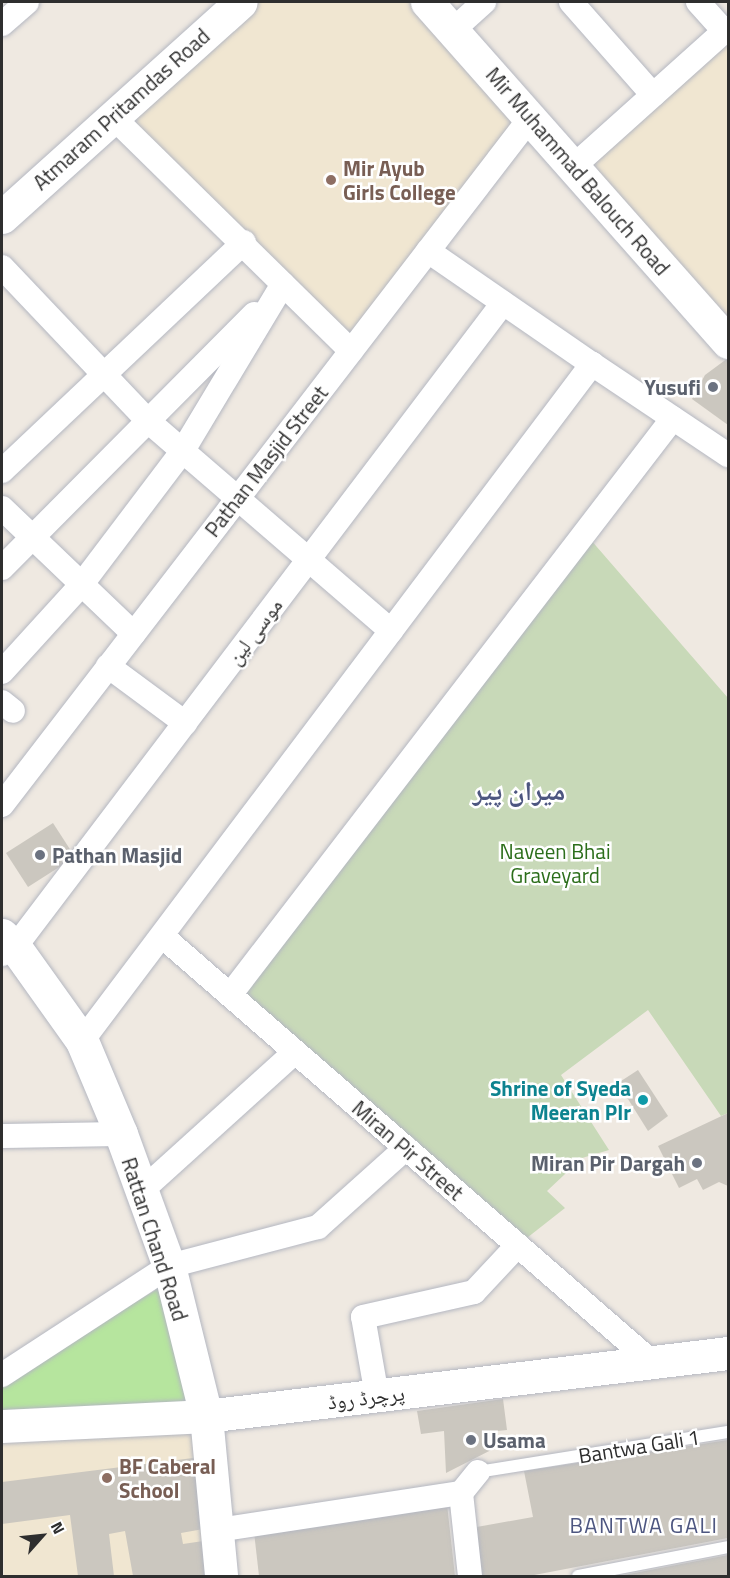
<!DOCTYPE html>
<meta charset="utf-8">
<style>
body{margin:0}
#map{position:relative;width:730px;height:1578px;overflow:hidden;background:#efe9e1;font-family:"Titillium Web","Noto Naskh Arabic",sans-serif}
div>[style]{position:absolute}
.education>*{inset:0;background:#f0e6d1}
.green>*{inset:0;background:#b6e59e}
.cemetery>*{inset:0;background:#c8d9b8}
.building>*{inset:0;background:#cbc7bf}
.roads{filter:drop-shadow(0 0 2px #b4b7c1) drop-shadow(0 0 2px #b4b7c1)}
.lane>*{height:12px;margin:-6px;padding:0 6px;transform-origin:6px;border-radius:6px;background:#fff}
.street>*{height:24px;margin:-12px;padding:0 12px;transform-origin:12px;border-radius:12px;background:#fff}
.secondary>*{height:33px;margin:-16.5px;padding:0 16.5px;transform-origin:16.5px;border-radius:16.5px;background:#fff}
.dots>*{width:16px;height:16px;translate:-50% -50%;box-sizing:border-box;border:3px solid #fff;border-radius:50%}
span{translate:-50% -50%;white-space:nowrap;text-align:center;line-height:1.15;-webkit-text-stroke:5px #fff;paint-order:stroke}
.street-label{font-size:21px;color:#2e2e2e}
.education-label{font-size:21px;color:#785e54;font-weight:700}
.left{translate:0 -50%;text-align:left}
.worship-label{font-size:21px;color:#5b616d;font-weight:700}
.right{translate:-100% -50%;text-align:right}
.park-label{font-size:21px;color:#2c6e1b}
.culture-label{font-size:21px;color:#0d838f;font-weight:700}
.neighbourhood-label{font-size:22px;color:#4d5680;letter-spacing:1.5px}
.district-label{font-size:27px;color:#4d5680;font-weight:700}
.frame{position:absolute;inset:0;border:3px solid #2e2e2e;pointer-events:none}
.north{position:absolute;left:12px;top:1506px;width:60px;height:60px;-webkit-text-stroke:4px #fff;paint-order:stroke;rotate:63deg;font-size:16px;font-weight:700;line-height:24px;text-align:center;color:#2e2e2e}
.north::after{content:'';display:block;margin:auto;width:21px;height:27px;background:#2e2e2e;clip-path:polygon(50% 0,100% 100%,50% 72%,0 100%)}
</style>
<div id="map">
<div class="education">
<i style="clip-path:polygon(241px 2px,427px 2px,531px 117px,351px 351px,112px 116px)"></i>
<i style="clip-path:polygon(728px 28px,728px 323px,574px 166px)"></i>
<i style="clip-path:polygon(206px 1416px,222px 1576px,4px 1576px,2px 1426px)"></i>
</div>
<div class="green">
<i style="clip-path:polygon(159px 1288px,206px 1416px,2px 1426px,2px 1382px)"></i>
</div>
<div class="cemetery">
<i style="clip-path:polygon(590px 539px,728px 698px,728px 1113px,721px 1116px,648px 1010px,561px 1075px,609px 1150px,582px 1158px,547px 1191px,565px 1208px,518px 1245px,230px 995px)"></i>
</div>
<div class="building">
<i style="clip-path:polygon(728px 358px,728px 425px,692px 399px,705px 375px)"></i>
<i style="clip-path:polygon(53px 823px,75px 857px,28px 887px,6px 853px)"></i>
<i style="clip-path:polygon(638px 1070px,668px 1116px,648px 1131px,618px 1083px)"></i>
<i style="clip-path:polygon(728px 1113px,728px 1186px,719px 1182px,703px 1190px,697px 1179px,679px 1188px,658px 1146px)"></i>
<i style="clip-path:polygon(503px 1399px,507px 1430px,497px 1431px,499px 1446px,446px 1473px,444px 1431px,421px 1434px,417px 1411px)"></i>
<i style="clip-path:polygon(728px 1440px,728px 1538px,529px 1576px,478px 1576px,471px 1528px,533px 1517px,524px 1471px)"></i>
<i style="clip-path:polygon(201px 1457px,209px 1528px,181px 1533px,183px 1544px,210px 1540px,205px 1576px,133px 1576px,125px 1531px,109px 1534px,114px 1576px,78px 1576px,70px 1515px,2px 1524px,2px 1482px)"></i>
<i style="clip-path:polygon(447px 1504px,455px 1576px,259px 1576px,254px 1532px)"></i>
<i style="clip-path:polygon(728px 1555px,728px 1576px,624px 1576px,624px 1575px)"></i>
</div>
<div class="roads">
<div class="lane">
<i style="left:478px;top:1472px;width:253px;rotate:-9.1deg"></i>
<i style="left:578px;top:1576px;width:153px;rotate:-10.9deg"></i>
</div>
<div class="street">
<i style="left:571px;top:2px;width:124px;rotate:48.6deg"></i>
<i style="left:698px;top:2px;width:40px;rotate:48deg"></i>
<i style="left:2px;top:24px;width:33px;rotate:-41deg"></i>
<i style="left:453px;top:30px;width:42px;rotate:-42.1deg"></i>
<i style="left:112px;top:116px;width:335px;rotate:44.5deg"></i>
<i style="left:574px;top:166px;width:207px;rotate:-41.9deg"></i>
<i style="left:428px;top:251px;width:199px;rotate:34.6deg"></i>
<i style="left:2px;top:267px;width:212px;rotate:46.5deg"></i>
<i style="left:148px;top:421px;width:321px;rotate:40.8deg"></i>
<i style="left:2px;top:471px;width:333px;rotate:-43.4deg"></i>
<i style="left:2px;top:508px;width:182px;rotate:43.7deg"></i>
<i style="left:2px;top:568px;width:358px;rotate:-45.2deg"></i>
<i style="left:108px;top:666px;width:96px;rotate:36.5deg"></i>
<i style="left:2px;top:672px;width:119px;rotate:-47.7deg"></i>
<i style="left:82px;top:584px;width:166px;rotate:-52.9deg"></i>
<i style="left:182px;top:452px;width:196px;rotate:-59deg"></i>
<i style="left:2px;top:702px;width:14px;rotate:39deg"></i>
<i style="left:2px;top:805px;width:868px;rotate:-52.44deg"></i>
<i style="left:162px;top:936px;width:652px;rotate:41.02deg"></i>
<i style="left:2px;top:954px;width:15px;rotate:-28deg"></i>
<i style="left:15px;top:947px;width:808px;rotate:-52.85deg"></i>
<i style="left:230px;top:995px;width:727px;rotate:-52.48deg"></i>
<i style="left:82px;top:1041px;width:848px;rotate:-53.01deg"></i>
<i style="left:592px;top:364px;width:164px;rotate:33.8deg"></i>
<i style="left:2px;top:1136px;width:119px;rotate:-1deg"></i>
<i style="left:139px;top:1193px;width:210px;rotate:-42.1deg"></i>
<i style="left:2px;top:1375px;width:199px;rotate:-33.1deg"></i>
<i style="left:169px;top:1266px;width:154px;rotate:-14.7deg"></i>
<i style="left:318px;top:1227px;width:118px;rotate:-41.9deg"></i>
<i style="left:377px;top:1396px;width:80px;rotate:-100deg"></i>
<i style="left:363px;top:1317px;width:114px;rotate:-12.7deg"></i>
<i style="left:474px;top:1292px;width:64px;rotate:-46.9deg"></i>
<i style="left:218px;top:1530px;width:246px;rotate:-8.7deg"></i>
<i style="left:470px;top:1576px;width:83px;rotate:-96.2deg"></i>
<i style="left:461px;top:1493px;width:27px;rotate:-51deg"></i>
</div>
<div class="secondary">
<i style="left:427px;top:2px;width:454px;rotate:48.5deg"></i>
<i style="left:2px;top:217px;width:321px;rotate:-42deg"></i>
<i style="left:2px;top:935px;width:18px;rotate:43deg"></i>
<i style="left:15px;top:947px;width:115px;rotate:54.5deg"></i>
<i style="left:82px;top:1041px;width:101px;rotate:67.2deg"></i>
<i style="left:121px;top:1134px;width:140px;rotate:70deg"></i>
<i style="left:169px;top:1266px;width:154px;rotate:76.1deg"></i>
<i style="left:206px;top:1416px;width:161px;rotate:84.6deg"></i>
<i style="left:2px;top:1426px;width:204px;rotate:-2.8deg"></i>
<i style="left:206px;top:1416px;width:526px;rotate:-6.88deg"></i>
</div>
</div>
<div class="dots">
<i style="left:331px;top:180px;background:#8d6e63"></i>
<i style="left:713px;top:387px;background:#6b7280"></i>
<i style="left:40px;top:855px;background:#6b7280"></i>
<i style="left:643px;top:1100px;background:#0f9aa8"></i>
<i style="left:697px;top:1163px;background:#6b7280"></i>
<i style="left:471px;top:1440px;background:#6b7280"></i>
<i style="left:107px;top:1478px;background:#8d6e63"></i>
</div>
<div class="street-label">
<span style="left:121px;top:109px;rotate:-42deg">Atmaram Pritamdas Road</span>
<span style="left:578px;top:171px;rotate:49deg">Mir Muhammad Balouch Road</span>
<span style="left:266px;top:461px;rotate:-52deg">Pathan Masjid Street</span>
<span style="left:254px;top:631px;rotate:-53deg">موسی لین</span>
<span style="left:408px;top:1150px;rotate:41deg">Miran Pir Street</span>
<span style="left:155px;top:1239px;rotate:72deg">Rattan Chand Road</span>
<span style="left:366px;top:1397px;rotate:-7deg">پرچرڈ روڈ</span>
<span style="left:639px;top:1446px;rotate:-9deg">Bantwa Gali 1</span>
</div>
<div class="education-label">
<span class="left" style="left:343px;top:180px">Mir Ayub<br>Girls College</span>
<span class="left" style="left:119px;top:1478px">BF Caberal<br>School</span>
</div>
<div class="worship-label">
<span class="right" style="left:701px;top:387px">Yusufi</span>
<span class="left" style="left:52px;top:855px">Pathan Masjid</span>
<span class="right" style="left:685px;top:1163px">Miran Pir Dargah</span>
<span class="left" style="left:483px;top:1440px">Usama</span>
</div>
<div class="park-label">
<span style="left:555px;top:863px">Naveen Bhai<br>Graveyard</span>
</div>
<div class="culture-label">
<span class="right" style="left:631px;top:1100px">Shrine of Syeda<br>Meeran PIr</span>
</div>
<div class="neighbourhood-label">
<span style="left:644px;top:1526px">BANTWA GALI</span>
</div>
<div class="district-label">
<span style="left:519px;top:790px">میران پیر</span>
</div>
<div class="frame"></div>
<div class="north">N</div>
</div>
